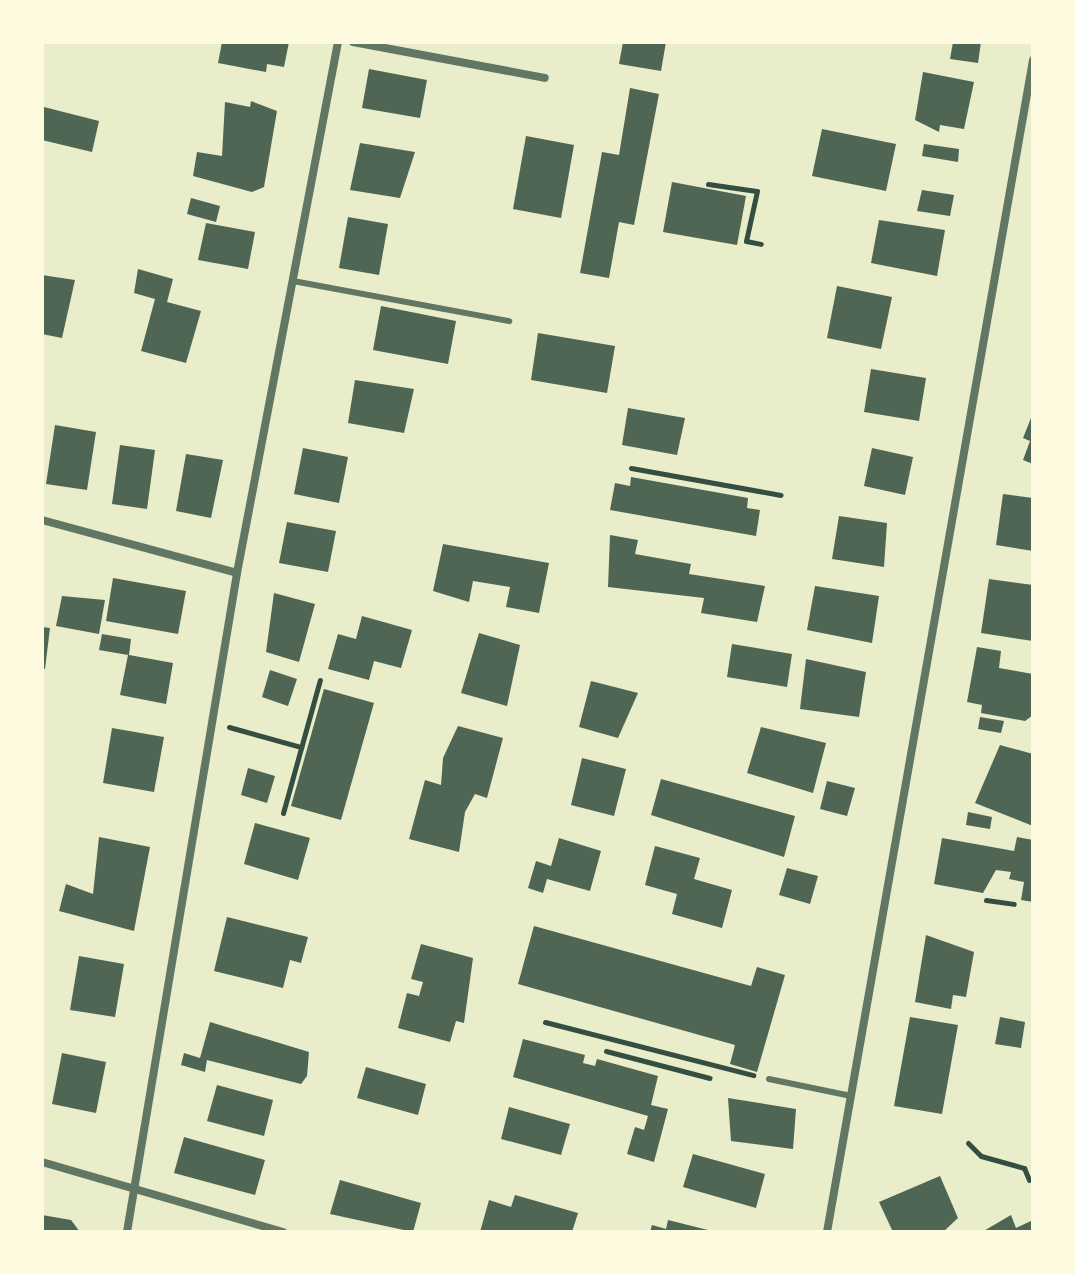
<!DOCTYPE html>
<style>
body{margin:0}
#map{position:relative;width:1075px;height:1274px;overflow:hidden;background:#e9edc9;font-family:Helvetica,sans-serif}
div>[style]{position:absolute}
.building>*{inset:0;background:#4f6655}
.path>*{height:5px;margin:-2.5px;padding:0 2.5px;transform-origin:2.5px;border-radius:2.5px;background:#344e41}
.service>*{height:6px;margin:-3px;padding:0 3px;transform-origin:3px;border-radius:3px;background:#617663}
.minor>*{height:8px;margin:-4px;padding:0 4px;transform-origin:4px;border-radius:4px;background:#617663}
span{translate:-50% -50%;white-space:nowrap;text-align:center;line-height:1.15;-webkit-text-stroke:7px #fefae0;paint-order:stroke}
.frame{position:absolute;inset:0;border:44px solid #fefae0;pointer-events:none}
</style>
<div id="map">
<div class="building">
<i style="clip-path:polygon(222px 42px,289px 42px,284px 67px,267px 64px,266px 72px,218px 63px)"></i>
<i style="clip-path:polygon(623px 42px,666px 42px,661px 71px,619px 64px)"></i>
<i style="clip-path:polygon(953px 42px,981px 42px,978px 63px,950px 59px)"></i>
<i style="clip-path:polygon(369px 69px,427px 80px,420px 118px,362px 108px)"></i>
<i style="clip-path:polygon(923px 72px,974px 82px,964px 129px,940px 125px,939px 132px,915px 120px)"></i>
<i style="clip-path:polygon(630px 88px,659px 94px,634px 225px,619px 222px,609px 278px,580px 273px,602px 152px,619px 155px)"></i>
<i style="clip-path:polygon(251px 101px,277px 111px,264px 187px,252px 192px,193px 176px,197px 152px,222px 156px,225px 102px,250px 107px)"></i>
<i style="clip-path:polygon(44px 107px,99px 121px,92px 152px,42px 140px)"></i>
<i style="clip-path:polygon(822px 129px,896px 144px,886px 191px,812px 176px)"></i>
<i style="clip-path:polygon(526px 136px,574px 145px,561px 218px,513px 209px)"></i>
<i style="clip-path:polygon(360px 143px,415px 152px,400px 198px,350px 190px)"></i>
<i style="clip-path:polygon(924px 144px,959px 149px,958px 162px,922px 156px)"></i>
<i style="clip-path:polygon(672px 182px,746px 196px,737px 245px,663px 232px)"></i>
<i style="clip-path:polygon(922px 190px,954px 195px,950px 216px,917px 211px)"></i>
<i style="clip-path:polygon(191px 198px,220px 206px,216px 222px,187px 214px)"></i>
<i style="clip-path:polygon(348px 217px,388px 224px,379px 275px,339px 268px)"></i>
<i style="clip-path:polygon(879px 220px,945px 230px,937px 276px,871px 263px)"></i>
<i style="clip-path:polygon(206px 223px,255px 232px,248px 269px,198px 260px)"></i>
<i style="clip-path:polygon(138px 269px,173px 279px,167px 302px,201px 311px,186px 363px,141px 351px,155px 299px,134px 293px)"></i>
<i style="clip-path:polygon(42px 275px,75px 280px,62px 338px,42px 334px)"></i>
<i style="clip-path:polygon(837px 286px,892px 297px,881px 349px,827px 338px)"></i>
<i style="clip-path:polygon(381px 306px,456px 321px,448px 364px,373px 350px)"></i>
<i style="clip-path:polygon(538px 333px,615px 346px,607px 393px,531px 380px)"></i>
<i style="clip-path:polygon(871px 369px,926px 378px,919px 421px,864px 412px)"></i>
<i style="clip-path:polygon(355px 380px,414px 389px,404px 433px,348px 423px)"></i>
<i style="clip-path:polygon(628px 408px,685px 418px,677px 455px,622px 445px)"></i>
<i style="clip-path:polygon(1033px 413px,1033px 464px,1023px 460px,1030px 441px,1023px 438px)"></i>
<i style="clip-path:polygon(55px 425px,96px 432px,87px 490px,46px 484px)"></i>
<i style="clip-path:polygon(120px 445px,155px 450px,147px 509px,112px 504px)"></i>
<i style="clip-path:polygon(303px 448px,348px 457px,339px 503px,294px 494px)"></i>
<i style="clip-path:polygon(872px 448px,913px 457px,905px 495px,864px 486px)"></i>
<i style="clip-path:polygon(186px 454px,223px 460px,211px 518px,176px 511px)"></i>
<i style="clip-path:polygon(631px 477px,748px 498px,747px 508px,760px 510px,756px 536px,610px 510px,615px 483px,630px 486px)"></i>
<i style="clip-path:polygon(1003px 494px,1033px 498px,1033px 551px,996px 545px)"></i>
<i style="clip-path:polygon(839px 516px,887px 523px,884px 567px,832px 559px)"></i>
<i style="clip-path:polygon(287px 522px,336px 531px,328px 572px,279px 563px)"></i>
<i style="clip-path:polygon(610px 535px,638px 540px,635px 554px,691px 564px,689px 574px,765px 586px,757px 622px,701px 613px,704px 598px,608px 587px)"></i>
<i style="clip-path:polygon(443px 544px,549px 563px,539px 613px,506px 607px,510px 587px,473px 581px,469px 602px,433px 591px)"></i>
<i style="clip-path:polygon(113px 578px,186px 591px,178px 634px,106px 621px)"></i>
<i style="clip-path:polygon(989px 579px,1033px 585px,1033px 641px,981px 633px)"></i>
<i style="clip-path:polygon(815px 586px,879px 596px,872px 643px,807px 630px)"></i>
<i style="clip-path:polygon(274px 593px,315px 604px,299px 662px,266px 652px)"></i>
<i style="clip-path:polygon(62px 596px,105px 600px,99px 634px,56px 626px)"></i>
<i style="clip-path:polygon(362px 616px,412px 630px,401px 668px,374px 661px,369px 680px,328px 669px,338px 634px,356px 639px)"></i>
<i style="clip-path:polygon(42px 627px,50px 628px,45px 669px,42px 668px)"></i>
<i style="clip-path:polygon(479px 633px,520px 645px,507px 706px,461px 693px)"></i>
<i style="clip-path:polygon(102px 634px,131px 639px,129px 655px,173px 663px,166px 704px,120px 695px,128px 655px,99px 650px)"></i>
<i style="clip-path:polygon(732px 644px,792px 654px,787px 687px,727px 677px)"></i>
<i style="clip-path:polygon(977px 647px,1001px 651px,999px 668px,1033px 674px,1033px 715px,1025px 721px,981px 713px,982px 705px,967px 702px)"></i>
<i style="clip-path:polygon(806px 659px,866px 672px,859px 717px,800px 709px)"></i>
<i style="clip-path:polygon(270px 670px,297px 679px,288px 706px,262px 697px)"></i>
<i style="clip-path:polygon(591px 681px,638px 693px,618px 738px,579px 727px)"></i>
<i style="clip-path:polygon(324px 689px,374px 703px,341px 820px,291px 806px)"></i>
<i style="clip-path:polygon(980px 717px,1004px 721px,1001px 733px,978px 729px)"></i>
<i style="clip-path:polygon(458px 726px,503px 738px,487px 798px,475px 794px,465px 812px,459px 852px,409px 839px,425px 780px,441px 785px,443px 758px)"></i>
<i style="clip-path:polygon(761px 727px,826px 743px,813px 793px,747px 773px)"></i>
<i style="clip-path:polygon(112px 728px,164px 737px,154px 792px,103px 783px)"></i>
<i style="clip-path:polygon(1000px 745px,1033px 754px,1033px 826px,975px 803px)"></i>
<i style="clip-path:polygon(582px 758px,626px 769px,614px 816px,571px 805px)"></i>
<i style="clip-path:polygon(248px 768px,275px 776px,267px 803px,241px 795px)"></i>
<i style="clip-path:polygon(661px 779px,795px 816px,784px 857px,651px 815px)"></i>
<i style="clip-path:polygon(827px 781px,855px 788px,847px 816px,820px 809px)"></i>
<i style="clip-path:polygon(968px 812px,992px 817px,990px 829px,966px 825px)"></i>
<i style="clip-path:polygon(255px 823px,310px 838px,298px 880px,244px 864px)"></i>
<i style="clip-path:polygon(99px 837px,150px 847px,134px 931px,59px 911px,66px 884px,93px 894px)"></i>
<i style="clip-path:polygon(1017px 837px,1033px 840px,1033px 902px,1021px 900px,1024px 882px,1009px 879px,1011px 872px,996px 870px,983px 893px,934px 884px,942px 838px,1014px 851px)"></i>
<i style="clip-path:polygon(559px 838px,601px 851px,590px 891px,547px 879px,543px 893px,528px 888px,536px 861px,551px 866px)"></i>
<i style="clip-path:polygon(655px 846px,700px 858px,694px 879px,732px 890px,722px 928px,672px 914px,677px 894px,645px 885px)"></i>
<i style="clip-path:polygon(787px 868px,818px 876px,810px 904px,779px 895px)"></i>
<i style="clip-path:polygon(227px 917px,308px 937px,301px 963px,290px 960px,283px 988px,214px 971px)"></i>
<i style="clip-path:polygon(534px 926px,751px 986px,757px 967px,785px 975px,757px 1072px,730px 1064px,735px 1045px,518px 984px)"></i>
<i style="clip-path:polygon(926px 935px,974px 952px,966px 997px,953px 995px,951px 1009px,915px 1002px)"></i>
<i style="clip-path:polygon(421px 944px,473px 958px,464px 1023px,456px 1021px,450px 1042px,398px 1028px,407px 993px,419px 996px,423px 982px,411px 979px)"></i>
<i style="clip-path:polygon(79px 956px,124px 964px,115px 1017px,70px 1010px)"></i>
<i style="clip-path:polygon(910px 1017px,958px 1025px,942px 1114px,894px 1106px)"></i>
<i style="clip-path:polygon(1000px 1017px,1025px 1022px,1021px 1048px,995px 1044px)"></i>
<i style="clip-path:polygon(210px 1022px,309px 1052px,307px 1076px,301px 1084px,207px 1060px,205px 1072px,181px 1065px,184px 1053px,200px 1058px)"></i>
<i style="clip-path:polygon(523px 1039px,585px 1055px,583px 1063px,595px 1066px,597px 1059px,658px 1076px,651px 1105px,668px 1109px,654px 1162px,627px 1154px,635px 1127px,644px 1130px,648px 1116px,513px 1077px)"></i>
<i style="clip-path:polygon(62px 1053px,106px 1062px,96px 1113px,52px 1104px)"></i>
<i style="clip-path:polygon(366px 1067px,426px 1084px,418px 1115px,357px 1098px)"></i>
<i style="clip-path:polygon(217px 1085px,273px 1100px,264px 1136px,207px 1121px)"></i>
<i style="clip-path:polygon(728px 1098px,796px 1109px,793px 1149px,731px 1141px)"></i>
<i style="clip-path:polygon(509px 1107px,570px 1124px,561px 1155px,501px 1139px)"></i>
<i style="clip-path:polygon(184px 1137px,265px 1160px,255px 1195px,174px 1173px)"></i>
<i style="clip-path:polygon(693px 1154px,765px 1174px,756px 1208px,683px 1187px)"></i>
<i style="clip-path:polygon(940px 1176px,958px 1218px,943px 1232px,893px 1232px,879px 1202px)"></i>
<i style="clip-path:polygon(340px 1180px,421px 1203px,413px 1232px,330px 1214px)"></i>
<i style="clip-path:polygon(515px 1195px,578px 1213px,572px 1232px,480px 1232px,489px 1200px,511px 1207px)"></i>
<i style="clip-path:polygon(42px 1215px,71px 1220px,80px 1232px,42px 1232px)"></i>
<i style="clip-path:polygon(1011px 1215px,1016px 1228px,1033px 1220px,1033px 1232px,982px 1232px)"></i>
<i style="clip-path:polygon(668px 1220px,712px 1231px,712px 1232px,650px 1232px,652px 1225px,666px 1229px)"></i>
</div>
<div class="path">
<i style="left:708px;top:184px;width:49px;rotate:8.1deg"></i>
<i style="left:757px;top:191px;width:51px;rotate:102.4deg"></i>
<i style="left:746px;top:241px;width:15px;rotate:11deg"></i>
<i style="left:631px;top:468px;width:152px;rotate:10.2deg"></i>
<i style="left:229px;top:727px;width:75px;rotate:15.5deg"></i>
<i style="left:283px;top:813px;width:138px;rotate:-74.5deg"></i>
<i style="left:986px;top:900px;width:28px;rotate:8deg"></i>
<i style="left:545px;top:1022px;width:215px;rotate:14.3deg"></i>
<i style="left:606px;top:1051px;width:107px;rotate:14.6deg"></i>
<i style="left:968px;top:1143px;width:18px;rotate:45deg"></i>
<i style="left:981px;top:1156px;width:45px;rotate:15.6deg"></i>
<i style="left:1024px;top:1168px;width:13px;rotate:67deg"></i>
</div>
<div class="service">
<i style="left:293px;top:281px;width:220px;rotate:10.5deg"></i>
<i style="left:769px;top:1079px;width:84px;rotate:11.7deg"></i>
</div>
<div class="minor">
<i style="left:353px;top:42px;width:195px;rotate:10.6deg"></i>
<i style="left:42px;top:520px;width:202px;rotate:15.2deg"></i>
<i style="left:42px;top:1162px;width:251px;rotate:16.2deg"></i>
<i style="left:127px;top:1232px;width:668px;rotate:-80.52deg"></i>
<i style="left:237px;top:573px;width:541px;rotate:-79.23deg"></i>
<i style="left:827px;top:1232px;width:1190px;rotate:-80.03deg"></i>
</div>
<div class="frame"></div>
</div>
